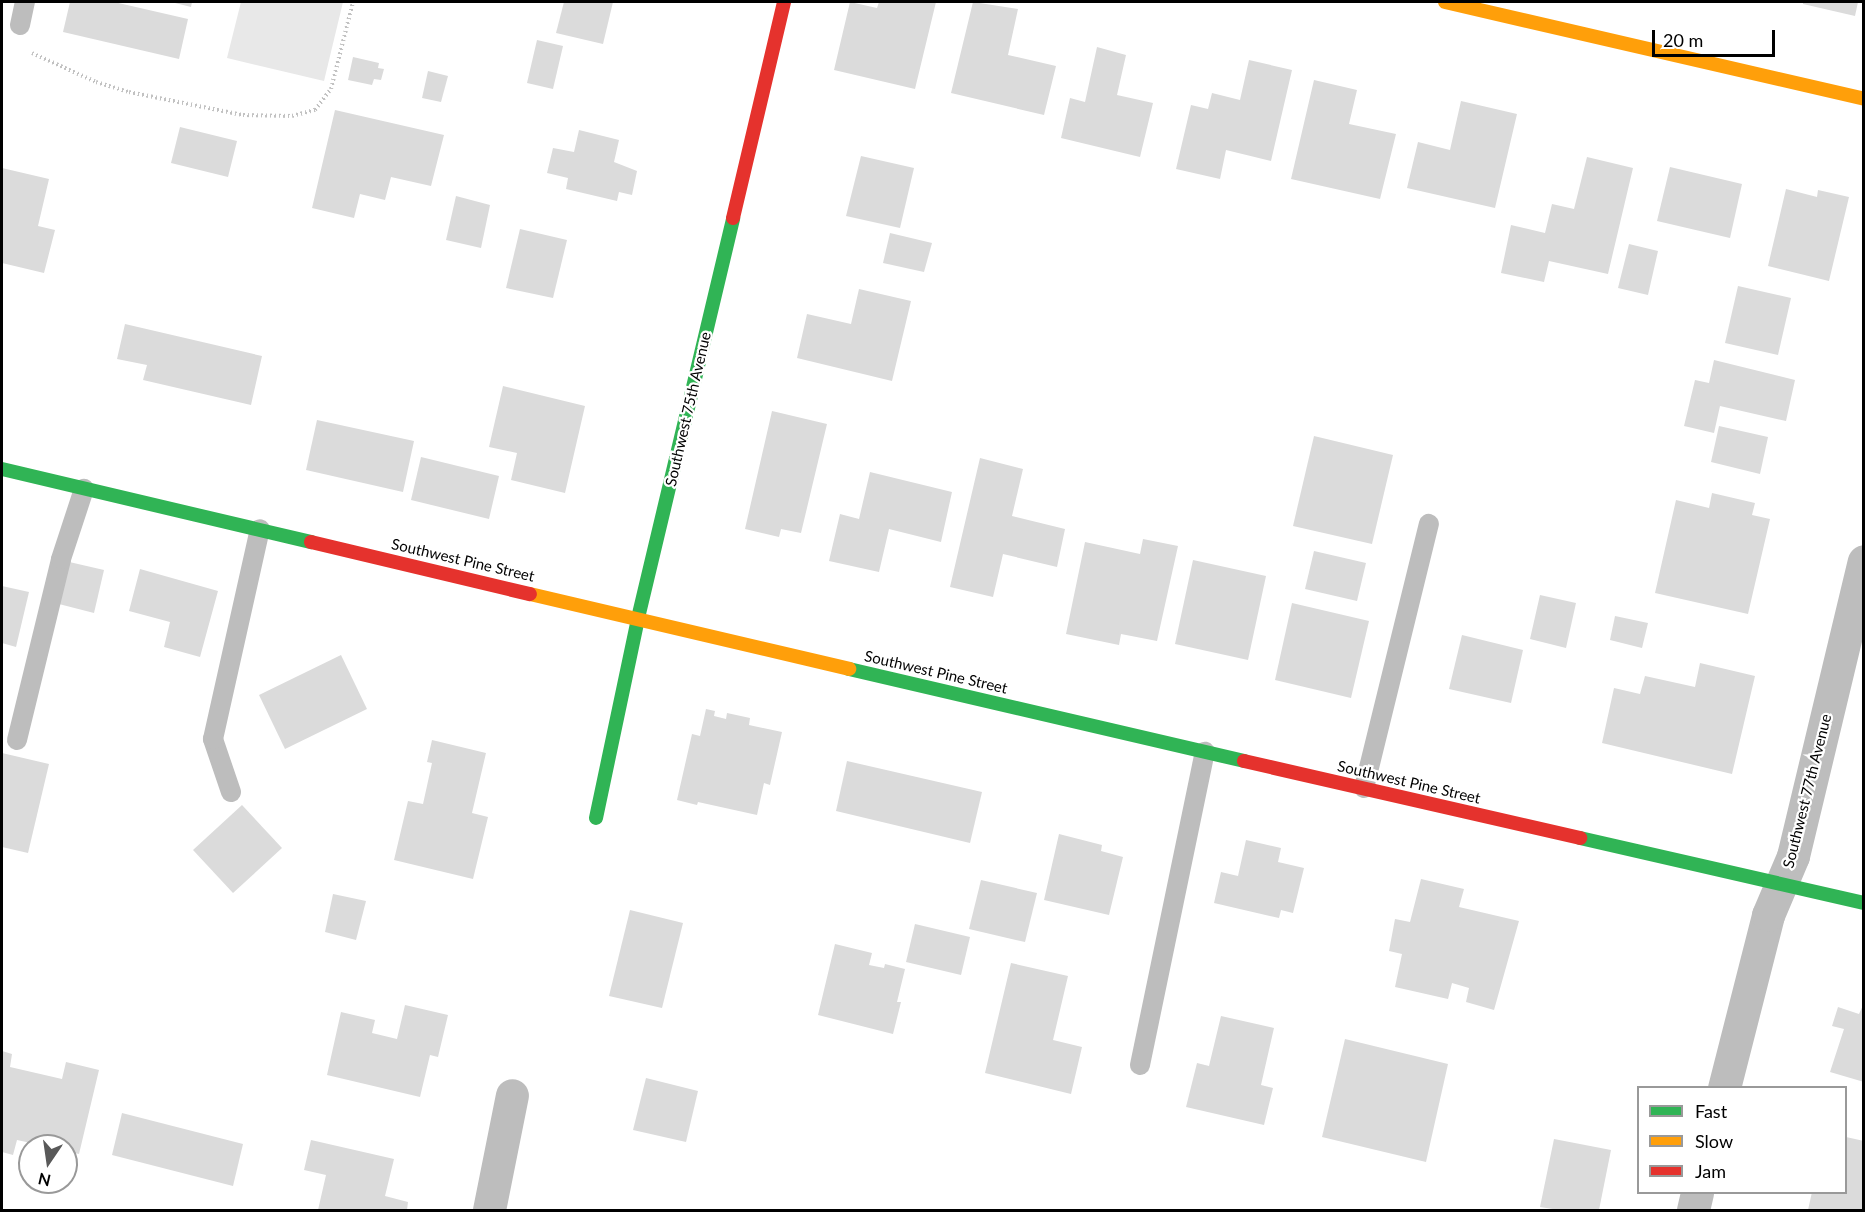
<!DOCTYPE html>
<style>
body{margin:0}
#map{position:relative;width:1865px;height:1212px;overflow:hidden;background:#fff;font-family:Lato,sans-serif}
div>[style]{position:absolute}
.green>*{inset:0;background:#e8e8e8}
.building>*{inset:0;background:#dbdbdb}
.path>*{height:4px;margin-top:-2px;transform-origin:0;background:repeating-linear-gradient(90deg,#c2c2c2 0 1.5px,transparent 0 4.5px)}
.lane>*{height:20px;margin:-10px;padding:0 10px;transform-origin:10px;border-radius:10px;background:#bdbdbd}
.street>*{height:33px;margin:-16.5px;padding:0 16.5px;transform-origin:16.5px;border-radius:16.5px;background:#bdbdbd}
.fast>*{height:14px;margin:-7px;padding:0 7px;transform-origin:7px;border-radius:7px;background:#30b455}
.slow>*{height:14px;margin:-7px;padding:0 7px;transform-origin:7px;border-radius:7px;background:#ff9f0a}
.jam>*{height:14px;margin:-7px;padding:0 7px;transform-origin:7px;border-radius:7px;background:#e5322d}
span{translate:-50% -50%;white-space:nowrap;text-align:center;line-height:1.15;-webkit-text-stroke:4.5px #fff;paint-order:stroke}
.street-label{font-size:15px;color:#000}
.frame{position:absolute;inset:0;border:3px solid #000;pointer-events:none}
.legend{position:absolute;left:1637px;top:1086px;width:210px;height:108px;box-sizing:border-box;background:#fff;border:2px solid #999;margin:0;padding:8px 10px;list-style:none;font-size:18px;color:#000}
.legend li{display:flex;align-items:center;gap:12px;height:30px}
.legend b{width:30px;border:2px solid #999}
.north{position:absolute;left:18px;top:1134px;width:60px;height:60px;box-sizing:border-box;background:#fff;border:2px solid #999;border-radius:50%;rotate:193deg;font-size:16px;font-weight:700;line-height:24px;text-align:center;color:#000}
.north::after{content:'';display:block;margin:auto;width:21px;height:27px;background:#595959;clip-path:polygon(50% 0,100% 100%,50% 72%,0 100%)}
.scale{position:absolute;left:1652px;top:30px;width:123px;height:27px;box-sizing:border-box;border:3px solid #000;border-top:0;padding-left:8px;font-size:18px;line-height:21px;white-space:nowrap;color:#000;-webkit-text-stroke:4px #fff;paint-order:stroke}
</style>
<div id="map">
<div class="green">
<i style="clip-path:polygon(241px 2px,343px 2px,324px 81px,227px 58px)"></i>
</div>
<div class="building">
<i style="clip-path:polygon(70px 2px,114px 2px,188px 19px,179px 59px,63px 32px)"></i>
<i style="clip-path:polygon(171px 2px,192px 2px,191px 7px)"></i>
<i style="clip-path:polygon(564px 2px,613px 2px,603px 44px,556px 33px)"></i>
<i style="clip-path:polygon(850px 2px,877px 8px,879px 2px,936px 2px,915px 89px,834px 70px)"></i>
<i style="clip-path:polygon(973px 2px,1018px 9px,1008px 55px,1056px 66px,1044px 115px,951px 93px)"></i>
<i style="clip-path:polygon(1803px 2px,1858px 2px,1855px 16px,1803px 4px)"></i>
<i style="clip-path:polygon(537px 40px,563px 46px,553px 89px,527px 83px)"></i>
<i style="clip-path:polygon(1097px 47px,1126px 55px,1117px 95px,1153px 103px,1140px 157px,1061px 138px,1070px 98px,1085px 102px)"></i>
<i style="clip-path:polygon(353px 57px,379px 63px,378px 68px,384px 69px,381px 80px,374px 79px,372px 85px,348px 80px)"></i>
<i style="clip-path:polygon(1249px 60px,1292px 70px,1271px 161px,1226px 150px,1220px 179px,1176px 169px,1191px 105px,1208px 109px,1212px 93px,1240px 100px)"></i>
<i style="clip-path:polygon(428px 71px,448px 76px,441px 102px,422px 98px)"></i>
<i style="clip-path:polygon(1314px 80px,1357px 90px,1349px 124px,1396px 134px,1380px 199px,1291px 179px)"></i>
<i style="clip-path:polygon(1461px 101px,1517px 114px,1495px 208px,1407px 188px,1418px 142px,1450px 150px)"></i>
<i style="clip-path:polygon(335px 110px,444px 135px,431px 186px,391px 177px,385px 200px,360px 194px,354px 218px,312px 208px)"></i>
<i style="clip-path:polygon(180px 127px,237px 141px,228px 177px,171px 163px)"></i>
<i style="clip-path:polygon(579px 130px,619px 140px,614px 162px,637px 171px,632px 195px,619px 192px,617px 201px,566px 189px,568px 178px,547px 173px,553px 148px,574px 152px)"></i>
<i style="clip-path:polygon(861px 156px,914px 168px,900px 228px,846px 216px)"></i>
<i style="clip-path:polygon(1587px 157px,1633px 168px,1608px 274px,1549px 261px,1544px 282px,1501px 273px,1511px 225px,1545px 233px,1552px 204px,1574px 209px)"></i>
<i style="clip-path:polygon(1670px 167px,1742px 184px,1730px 238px,1657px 221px)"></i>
<i style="clip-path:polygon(2px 168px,49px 179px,38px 226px,55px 230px,44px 273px,2px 263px)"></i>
<i style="clip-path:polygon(1786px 189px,1817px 197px,1818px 190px,1849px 197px,1829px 281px,1768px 266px)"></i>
<i style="clip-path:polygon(456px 196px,490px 205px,481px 248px,446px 240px)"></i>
<i style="clip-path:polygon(520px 229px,567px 240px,553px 298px,506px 288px)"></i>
<i style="clip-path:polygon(890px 233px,932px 243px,924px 272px,883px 263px)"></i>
<i style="clip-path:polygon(1629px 244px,1658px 251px,1648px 295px,1618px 288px)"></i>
<i style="clip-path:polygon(1738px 286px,1791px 298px,1778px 355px,1725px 343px)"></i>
<i style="clip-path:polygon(859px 289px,911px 301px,892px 381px,797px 358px,807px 314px,851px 324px)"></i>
<i style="clip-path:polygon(125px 324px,262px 356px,251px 405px,143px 380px,147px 365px,117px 359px)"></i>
<i style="clip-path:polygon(1714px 360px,1795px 380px,1786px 421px,1720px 406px,1714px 433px,1684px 426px,1695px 380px,1709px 383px)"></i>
<i style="clip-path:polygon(503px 386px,585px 406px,565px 493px,511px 480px,517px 453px,489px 447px)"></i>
<i style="clip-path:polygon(772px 411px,827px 424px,801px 533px,781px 529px,779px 537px,745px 529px)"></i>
<i style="clip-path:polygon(317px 420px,414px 441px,403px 492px,306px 470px)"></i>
<i style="clip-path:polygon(1719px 426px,1768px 437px,1760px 474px,1711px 462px)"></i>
<i style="clip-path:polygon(1314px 436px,1393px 455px,1372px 544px,1293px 526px)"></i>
<i style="clip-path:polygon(421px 457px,499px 476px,489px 519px,411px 500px)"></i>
<i style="clip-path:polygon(980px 458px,1023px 469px,1012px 516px,1065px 529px,1057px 567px,1003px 554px,993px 597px,950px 587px)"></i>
<i style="clip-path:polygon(870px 472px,952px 492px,941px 542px,889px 529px,879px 572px,829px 561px,840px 514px,859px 519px)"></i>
<i style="clip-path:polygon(1712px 493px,1755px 503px,1752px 515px,1770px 519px,1748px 614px,1655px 593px,1676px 500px,1709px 508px)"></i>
<i style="clip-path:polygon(1143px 539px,1178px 546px,1157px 641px,1121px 634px,1119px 645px,1066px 634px,1085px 542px,1140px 554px)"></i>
<i style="clip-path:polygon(1314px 551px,1366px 563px,1357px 601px,1305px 589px)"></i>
<i style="clip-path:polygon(1193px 560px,1266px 576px,1248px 660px,1175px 644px)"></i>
<i style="clip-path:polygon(65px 561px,104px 570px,94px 613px,55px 603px)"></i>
<i style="clip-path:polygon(140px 569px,218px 591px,200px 657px,164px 647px,170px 622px,129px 611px)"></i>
<i style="clip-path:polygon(2px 586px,29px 592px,16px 647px,2px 643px)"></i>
<i style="clip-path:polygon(1540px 595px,1576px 603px,1566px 648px,1530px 639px)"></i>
<i style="clip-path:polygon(1292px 603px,1369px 621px,1351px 698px,1275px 680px)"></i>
<i style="clip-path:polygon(1615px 616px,1648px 623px,1642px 648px,1610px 640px)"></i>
<i style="clip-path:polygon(1462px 635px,1523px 650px,1511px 703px,1449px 689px)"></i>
<i style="clip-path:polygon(341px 655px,367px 709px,285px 749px,259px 695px)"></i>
<i style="clip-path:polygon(1700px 663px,1755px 676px,1732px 774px,1602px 743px,1614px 688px,1640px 694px,1645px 676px,1695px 687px)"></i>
<i style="clip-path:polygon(706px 709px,715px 711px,714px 716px,726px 719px,727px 713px,750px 718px,749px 725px,782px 732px,770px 785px,764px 783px,757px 815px,698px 802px,697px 805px,677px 800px,692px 734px,700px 736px)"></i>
<i style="clip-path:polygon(432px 740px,486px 753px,472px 813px,488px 817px,473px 879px,394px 860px,408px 801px,423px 804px,432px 763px,427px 762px)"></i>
<i style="clip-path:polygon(2px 753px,49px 764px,28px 853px,2px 847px)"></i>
<i style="clip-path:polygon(847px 761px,982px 792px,970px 843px,836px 811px)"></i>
<i style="clip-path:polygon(242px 805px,282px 848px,233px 893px,193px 850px)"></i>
<i style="clip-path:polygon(1059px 834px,1102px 845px,1101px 851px,1123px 857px,1109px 915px,1044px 900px)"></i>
<i style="clip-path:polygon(1246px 840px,1281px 848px,1278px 862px,1304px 868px,1293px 913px,1281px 910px,1279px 918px,1214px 903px,1221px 872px,1238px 876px)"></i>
<i style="clip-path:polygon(1421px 879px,1464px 889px,1459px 907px,1519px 921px,1494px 1010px,1466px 1002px,1469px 988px,1452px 983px,1448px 999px,1395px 987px,1402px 954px,1389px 951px,1395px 919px,1410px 922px)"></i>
<i style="clip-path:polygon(981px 880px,1037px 893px,1025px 942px,969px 929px)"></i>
<i style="clip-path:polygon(333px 894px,366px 901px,356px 940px,325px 932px)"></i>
<i style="clip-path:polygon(630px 910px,683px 923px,662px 1008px,609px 996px)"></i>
<i style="clip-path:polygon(915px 924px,970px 937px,961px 975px,906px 962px)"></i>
<i style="clip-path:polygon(835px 944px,872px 953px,869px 965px,884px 968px,885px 964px,905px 969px,897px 1002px,901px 1002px,893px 1034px,818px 1015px)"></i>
<i style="clip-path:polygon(1011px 963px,1068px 976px,1053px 1040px,1082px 1047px,1071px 1094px,985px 1073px)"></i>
<i style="clip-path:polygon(1864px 1003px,1864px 1082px,1830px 1072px,1844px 1029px,1832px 1026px,1838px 1007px,1859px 1014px)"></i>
<i style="clip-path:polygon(405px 1005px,448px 1015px,438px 1057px,430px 1055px,420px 1097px,327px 1075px,341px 1012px,375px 1020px,372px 1033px,397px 1039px)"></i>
<i style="clip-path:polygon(1221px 1016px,1274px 1028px,1261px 1085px,1273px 1088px,1264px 1125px,1186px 1107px,1197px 1063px,1209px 1066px)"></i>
<i style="clip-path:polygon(1345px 1039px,1448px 1064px,1426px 1162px,1322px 1137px)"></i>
<i style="clip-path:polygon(2px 1051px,12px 1054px,10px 1067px,62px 1079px,66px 1062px,99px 1070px,79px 1154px,66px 1151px,66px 1146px,45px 1146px,17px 1140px,13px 1155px,2px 1152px)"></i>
<i style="clip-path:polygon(646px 1078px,698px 1091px,686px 1142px,633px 1130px)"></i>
<i style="clip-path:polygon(122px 1113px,243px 1144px,233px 1186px,112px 1155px)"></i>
<i style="clip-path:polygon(1846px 1137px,1864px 1141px,1864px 1210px,1808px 1210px,1812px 1192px,1846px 1192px)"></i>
<i style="clip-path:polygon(1554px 1139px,1611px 1150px,1599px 1210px,1559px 1210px,1540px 1207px)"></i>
<i style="clip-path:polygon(311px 1140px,394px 1159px,385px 1196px,408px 1202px,407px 1210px,318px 1210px,326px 1175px,304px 1170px)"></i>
</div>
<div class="path">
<i style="left:32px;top:53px;width:70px;rotate:24.4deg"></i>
<i style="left:96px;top:82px;width:34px;rotate:17deg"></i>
<i style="left:129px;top:92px;width:116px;rotate:11.4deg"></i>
<i style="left:243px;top:115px;width:49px;rotate:1.2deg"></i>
<i style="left:292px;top:116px;width:24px;rotate:-15deg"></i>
<i style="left:315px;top:110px;width:26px;rotate:-53deg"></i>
<i style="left:331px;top:89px;width:90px;rotate:-75.8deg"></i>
</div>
<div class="lane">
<i style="left:20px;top:25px;width:24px;rotate:-78deg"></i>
<i style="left:17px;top:740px;width:186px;rotate:-76.3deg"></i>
<i style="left:61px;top:559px;width:74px;rotate:-71.8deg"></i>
<i style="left:1364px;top:788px;width:272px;rotate:-76.2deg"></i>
<i style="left:231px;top:792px;width:56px;rotate:-108.8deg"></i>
<i style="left:213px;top:739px;width:215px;rotate:-77.4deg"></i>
<i style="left:1140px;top:1065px;width:320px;rotate:-78.3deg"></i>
</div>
<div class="street">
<i style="left:1724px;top:1088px;width:179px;rotate:-75.7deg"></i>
<i style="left:1768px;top:915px;width:64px;rotate:-67deg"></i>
<i style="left:1793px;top:856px;width:303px;rotate:-76.5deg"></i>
<i style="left:489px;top:1210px;width:117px;rotate:-78.7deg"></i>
<i style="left:1693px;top:1210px;width:18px;rotate:-77deg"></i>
</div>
<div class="fast">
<i style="left:2px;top:469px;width:318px;rotate:13.3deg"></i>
<i style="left:849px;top:669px;width:406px;rotate:13.1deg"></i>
<i style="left:596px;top:818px;width:204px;rotate:-78.1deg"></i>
<i style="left:638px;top:618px;width:411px;rotate:-76.6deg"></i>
<i style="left:1580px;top:838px;width:291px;rotate:12.9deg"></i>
</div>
<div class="slow">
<i style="left:1445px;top:2px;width:430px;rotate:13deg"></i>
<i style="left:530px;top:594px;width:328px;rotate:13.2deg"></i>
</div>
<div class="jam">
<i style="left:733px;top:218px;width:222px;rotate:-76.7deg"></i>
<i style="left:311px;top:542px;width:225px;rotate:13.4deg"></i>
<i style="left:1244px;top:761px;width:345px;rotate:12.9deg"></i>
</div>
<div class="street-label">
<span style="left:688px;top:409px;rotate:-77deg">Southwest 75th Avenue</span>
<span style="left:463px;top:560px;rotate:13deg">Southwest Pine Street</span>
<span style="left:936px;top:672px;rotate:13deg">Southwest Pine Street</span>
<span style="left:1409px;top:782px;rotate:13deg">Southwest Pine Street</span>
<span style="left:1807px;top:791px;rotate:-76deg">Southwest 77th Avenue</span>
</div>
<div class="frame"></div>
<ul class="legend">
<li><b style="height:8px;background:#30b455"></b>Fast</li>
<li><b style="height:8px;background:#ff9f0a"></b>Slow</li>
<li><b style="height:8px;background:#e5322d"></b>Jam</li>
</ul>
<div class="north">N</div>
<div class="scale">20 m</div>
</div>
